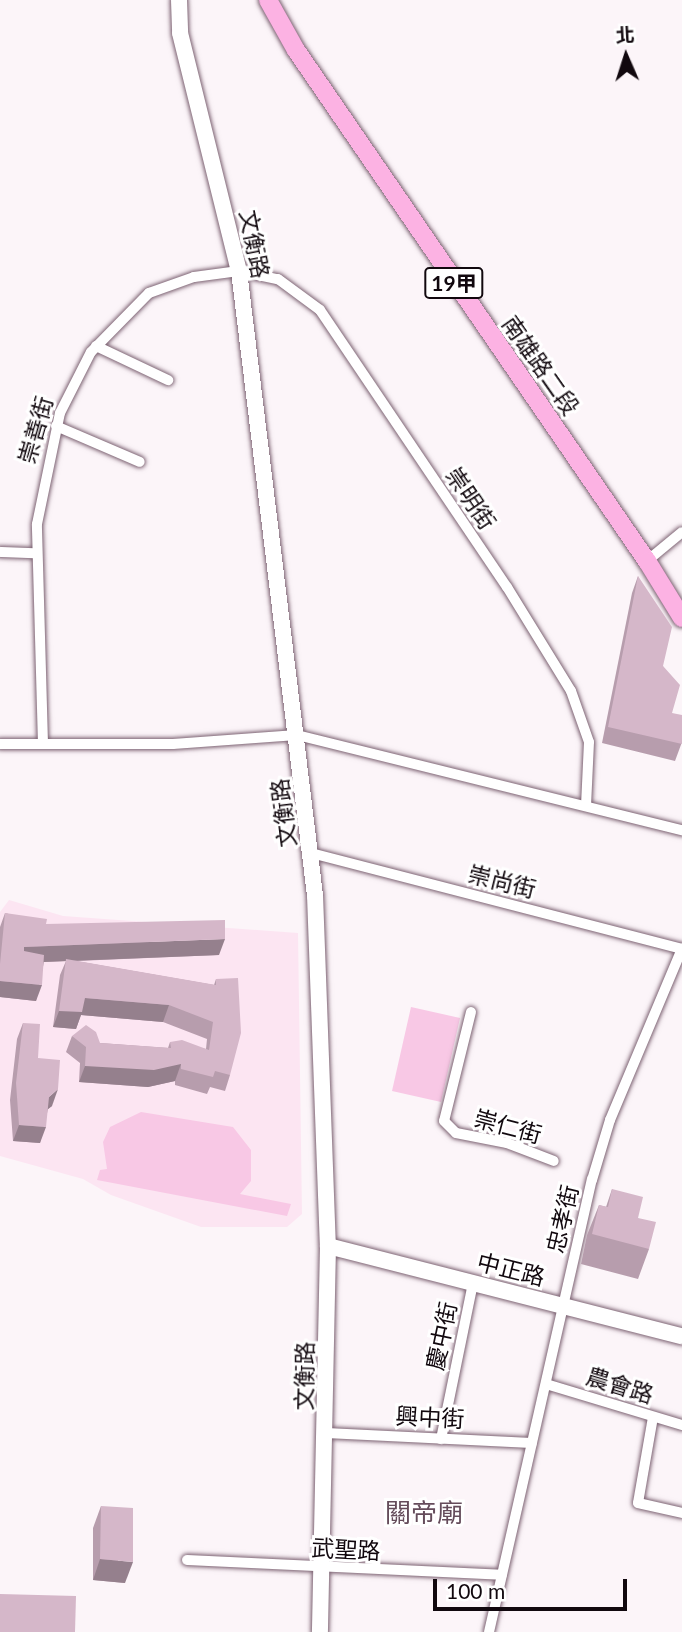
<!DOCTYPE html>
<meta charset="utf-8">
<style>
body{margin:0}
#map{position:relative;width:682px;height:1632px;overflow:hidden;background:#fcf5f9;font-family:Lato,"Noto Sans TC",sans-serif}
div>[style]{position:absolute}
.built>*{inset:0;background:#fce5f2}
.green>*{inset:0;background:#f8c8e5}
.roads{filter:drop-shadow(0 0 2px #7d6373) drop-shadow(0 0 2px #7d6373)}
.street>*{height:10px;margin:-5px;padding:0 5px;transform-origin:5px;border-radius:5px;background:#fff}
.secondary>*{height:16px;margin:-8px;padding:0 8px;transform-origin:8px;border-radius:8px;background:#fff}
.primary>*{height:18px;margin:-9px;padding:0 9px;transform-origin:9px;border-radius:9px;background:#fcb2e3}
.wall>*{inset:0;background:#b79dad}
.shaded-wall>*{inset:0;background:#95808d}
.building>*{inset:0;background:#d5b7c9}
span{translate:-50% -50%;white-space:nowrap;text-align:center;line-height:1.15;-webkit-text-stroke:6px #fff;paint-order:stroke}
.shield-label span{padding:2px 5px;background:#fff;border:2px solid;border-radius:5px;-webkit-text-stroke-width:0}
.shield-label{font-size:21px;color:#11080e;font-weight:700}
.street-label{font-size:23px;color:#11080e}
.quarter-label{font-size:26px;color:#654c5b}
.north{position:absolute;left:591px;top:21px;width:70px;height:70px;-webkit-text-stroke:5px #fff;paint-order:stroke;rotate:357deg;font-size:19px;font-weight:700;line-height:28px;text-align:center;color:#11080e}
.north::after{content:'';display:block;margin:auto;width:24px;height:32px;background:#11080e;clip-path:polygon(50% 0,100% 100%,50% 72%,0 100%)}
.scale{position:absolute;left:433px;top:1579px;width:194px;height:32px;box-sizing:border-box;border:4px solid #11080e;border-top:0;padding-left:9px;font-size:21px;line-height:24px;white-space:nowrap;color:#11080e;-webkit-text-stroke:5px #fff;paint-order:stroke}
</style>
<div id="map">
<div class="built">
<i style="clip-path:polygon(9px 900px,63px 916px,298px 933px,302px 1214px,287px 1227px,201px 1227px,111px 1195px,83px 1179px,0 1156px,0 912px)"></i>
</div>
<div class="green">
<i style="clip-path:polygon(411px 1007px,460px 1018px,441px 1102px,392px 1091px)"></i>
<i style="clip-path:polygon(141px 1112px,233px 1127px,251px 1150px,251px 1181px,240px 1194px,291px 1204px,287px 1216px,97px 1180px,100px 1170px,107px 1169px,103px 1142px,110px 1127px)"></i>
</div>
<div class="roads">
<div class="street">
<i style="left:96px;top:346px;width:80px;rotate:25.3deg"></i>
<i style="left:56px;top:426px;width:91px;rotate:23.2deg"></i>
<i style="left:0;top:552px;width:36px;rotate:2deg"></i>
<i style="left:647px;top:561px;width:45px;rotate:-39.6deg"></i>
<i style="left:0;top:744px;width:173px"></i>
<i style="left:173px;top:744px;width:124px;rotate:-4.2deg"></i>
<i style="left:297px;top:735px;width:397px;rotate:13.9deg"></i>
<i style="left:43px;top:744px;width:220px;rotate:-91.6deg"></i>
<i style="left:37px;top:524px;width:113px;rotate:-78.3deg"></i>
<i style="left:60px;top:413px;width:68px;rotate:-63.1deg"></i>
<i style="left:91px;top:352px;width:83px;rotate:-45.5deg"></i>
<i style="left:149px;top:293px;width:48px;rotate:-19.6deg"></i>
<i style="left:194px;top:277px;width:45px;rotate:-7.6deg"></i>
<i style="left:239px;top:271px;width:40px;rotate:12deg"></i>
<i style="left:278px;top:279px;width:52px;rotate:36.4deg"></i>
<i style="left:320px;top:310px;width:334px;rotate:56deg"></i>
<i style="left:507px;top:587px;width:122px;rotate:58.4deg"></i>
<i style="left:571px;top:691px;width:54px;rotate:70.6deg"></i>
<i style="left:589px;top:742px;width:63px;rotate:92.7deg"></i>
<i style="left:311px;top:853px;width:383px;rotate:14.5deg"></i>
<i style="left:471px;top:1012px;width:112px;rotate:103.9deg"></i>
<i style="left:444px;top:1121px;width:17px;rotate:45deg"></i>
<i style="left:456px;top:1133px;width:52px;rotate:11.1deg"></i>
<i style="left:507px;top:1143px;width:50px;rotate:21deg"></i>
<i style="left:546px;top:1384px;width:142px;rotate:16.8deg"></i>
<i style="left:653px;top:1417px;width:87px;rotate:99.9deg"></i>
<i style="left:638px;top:1503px;width:45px;rotate:12.8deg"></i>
<i style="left:326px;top:1433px;width:206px;rotate:2.8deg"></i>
<i style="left:441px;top:1439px;width:159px;rotate:-78.4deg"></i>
<i style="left:187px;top:1560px;width:315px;rotate:2.7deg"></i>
<i style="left:489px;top:1632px;width:464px;rotate:-77.2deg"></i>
<i style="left:592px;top:1180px;width:63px;rotate:-73.3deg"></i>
<i style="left:610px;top:1120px;width:186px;rotate:-67.2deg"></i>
</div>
<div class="secondary">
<i style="left:179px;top:0;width:33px;rotate:88deg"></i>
<i style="left:180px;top:33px;width:245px;rotate:76.1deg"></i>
<i style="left:239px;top:271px;width:629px;rotate:83.06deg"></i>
<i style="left:315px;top:895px;width:351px;rotate:87.9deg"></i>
<i style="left:328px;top:1246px;width:386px;rotate:91.2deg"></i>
<i style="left:328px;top:1246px;width:365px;rotate:14.3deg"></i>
</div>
<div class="primary">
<i style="left:268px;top:0;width:57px;rotate:60.8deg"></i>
<i style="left:296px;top:50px;width:620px;rotate:55.52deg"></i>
<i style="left:647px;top:561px;width:67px;rotate:58.4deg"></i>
</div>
</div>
<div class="wall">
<i style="clip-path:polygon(638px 576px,663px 666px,672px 713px,682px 742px,675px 761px,602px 743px,632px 593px)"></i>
<i style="clip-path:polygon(5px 913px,46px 924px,219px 955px,76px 961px,214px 985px,216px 979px,230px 1075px,225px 1091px,210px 1087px,207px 1094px,175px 1085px,175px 1081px,148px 1087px,79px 1082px,80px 1063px,66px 1052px,72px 1036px,100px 1043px,168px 1048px,170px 1042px,206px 1049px,207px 1039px,163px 1022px,81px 1015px,76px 1029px,53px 1027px,60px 975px,66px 961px,44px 962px,36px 1001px,0 997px,0 927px)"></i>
<i style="clip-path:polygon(23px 1023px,38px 1058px,52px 1106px,48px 1109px,40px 1143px,13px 1141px,10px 1100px,17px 1039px)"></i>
<i style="clip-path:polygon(612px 1189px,638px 1218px,649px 1249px,638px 1279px,581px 1264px,587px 1235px,599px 1205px,606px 1207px)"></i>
<i style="clip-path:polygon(101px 1506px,125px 1583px,93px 1580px,93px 1528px)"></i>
</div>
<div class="shaded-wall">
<i style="clip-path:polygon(225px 939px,219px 955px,18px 963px,24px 947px)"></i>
<i style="clip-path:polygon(0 981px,42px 985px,36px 1001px,0 997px)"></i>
<i style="clip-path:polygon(85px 998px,169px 1005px,163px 1022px,81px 1015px,76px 1029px,53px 1027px,59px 1011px)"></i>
<i style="clip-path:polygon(181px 1064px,175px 1081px,148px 1087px,79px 1082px,85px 1066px)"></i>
<i style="clip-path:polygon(58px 1089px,52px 1106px,43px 1113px,49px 1097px)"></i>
<i style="clip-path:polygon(19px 1125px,46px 1127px,40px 1143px,13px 1141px)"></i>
<i style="clip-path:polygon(100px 1559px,133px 1562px,125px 1583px,93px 1580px)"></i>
</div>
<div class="building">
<i style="clip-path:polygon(638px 576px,672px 627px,663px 666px,680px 685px,672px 713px,682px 715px,682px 744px,608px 727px)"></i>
<i style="clip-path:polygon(5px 913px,47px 919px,46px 924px,225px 920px,225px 939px,24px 947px,24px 951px,44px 955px,42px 985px,0 981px,0 964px)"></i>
<i style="clip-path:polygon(66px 959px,216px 985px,216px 979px,238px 978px,241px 1033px,230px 1075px,215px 1071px,213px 1077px,181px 1069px,181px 1064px,154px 1070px,85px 1066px,86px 1047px,72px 1036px,86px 1025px,96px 1032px,100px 1043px,171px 1048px,170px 1042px,182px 1040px,209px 1050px,213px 1022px,169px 1005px,85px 998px,82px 1012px,59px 1011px)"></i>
<i style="clip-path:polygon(23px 1023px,40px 1024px,38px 1058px,60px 1060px,58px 1089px,49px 1097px,46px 1127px,19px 1125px,16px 1083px)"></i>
<i style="clip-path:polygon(612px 1189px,643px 1197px,638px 1218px,656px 1222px,649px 1249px,592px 1234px,599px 1205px,608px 1207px)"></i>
<i style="clip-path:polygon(101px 1506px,133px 1508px,133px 1562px,100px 1559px)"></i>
<i style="clip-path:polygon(0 1594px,76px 1596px,75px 1632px,0 1632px)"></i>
</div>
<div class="shield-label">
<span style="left:454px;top:283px">19甲</span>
</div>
<div class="street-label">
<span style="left:255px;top:244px;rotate:79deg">文衡路</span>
<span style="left:541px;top:365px;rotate:55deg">南雄路二段</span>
<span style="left:35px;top:430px;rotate:-74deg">崇善街</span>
<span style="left:471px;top:498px;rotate:56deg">崇明街</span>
<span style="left:283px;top:813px;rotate:-97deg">文衡路</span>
<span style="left:502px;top:881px;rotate:14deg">崇尚街</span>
<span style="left:508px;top:1126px;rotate:15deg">崇仁街</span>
<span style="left:562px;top:1219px;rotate:-77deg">忠孝街</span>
<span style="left:511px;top:1269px;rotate:14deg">中正路</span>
<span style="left:441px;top:1336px;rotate:-78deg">慶中街</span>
<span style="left:304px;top:1376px;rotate:-89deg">文衡路</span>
<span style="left:620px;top:1385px;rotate:17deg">農會路</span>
<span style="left:430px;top:1417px;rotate:3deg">興中街</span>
<span style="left:346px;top:1549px;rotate:3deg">武聖路</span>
</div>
<div class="quarter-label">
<span style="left:424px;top:1513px">關帝廟</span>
</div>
<div class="north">北</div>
<div class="scale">100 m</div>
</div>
